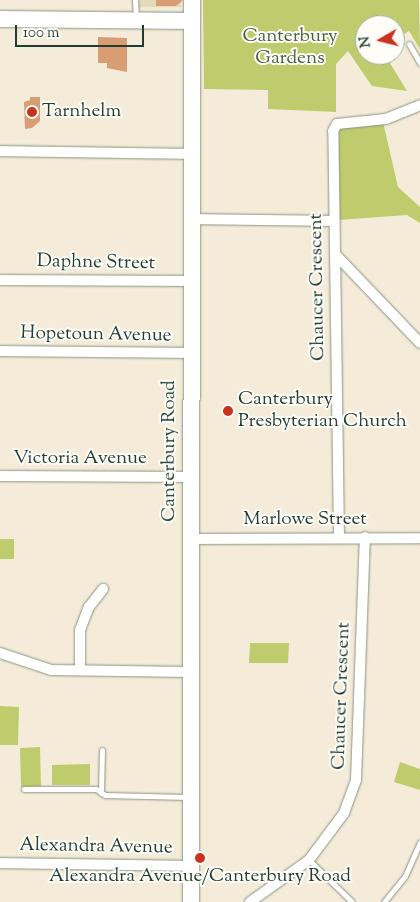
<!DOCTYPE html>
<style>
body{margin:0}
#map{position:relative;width:420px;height:902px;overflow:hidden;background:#f4ecd8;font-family:"Sorts Mill Goudy",serif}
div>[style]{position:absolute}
.built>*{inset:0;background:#e5daba}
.green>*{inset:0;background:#bfcc6d}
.building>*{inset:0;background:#d89d72}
.roads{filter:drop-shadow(0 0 1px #8a9486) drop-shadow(0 0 1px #8a9486)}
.service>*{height:5px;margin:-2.5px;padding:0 2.5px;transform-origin:2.5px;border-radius:2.5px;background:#fff}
.minor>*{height:10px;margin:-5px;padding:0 5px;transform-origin:5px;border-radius:5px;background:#fff}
.primary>*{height:16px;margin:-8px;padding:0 8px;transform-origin:8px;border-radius:8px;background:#fff}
.dots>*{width:14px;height:14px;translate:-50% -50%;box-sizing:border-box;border:2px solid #fdfcf7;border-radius:50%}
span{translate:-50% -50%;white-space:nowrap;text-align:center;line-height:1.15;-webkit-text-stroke:4px #fdfcf7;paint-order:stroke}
.park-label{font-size:19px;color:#476142}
.poi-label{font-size:19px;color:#1f3d34}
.left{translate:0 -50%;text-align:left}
.street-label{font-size:19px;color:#1f3d34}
.north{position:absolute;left:355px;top:15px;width:50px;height:50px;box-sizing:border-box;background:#fdfcf7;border:1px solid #a4b0a9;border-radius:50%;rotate:262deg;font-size:14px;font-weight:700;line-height:20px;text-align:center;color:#1f3d34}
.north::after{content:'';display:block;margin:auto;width:18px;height:22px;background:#c8321e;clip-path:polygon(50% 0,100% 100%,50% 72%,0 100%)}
.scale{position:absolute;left:15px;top:25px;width:129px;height:22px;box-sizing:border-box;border:2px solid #1f3d34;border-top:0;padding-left:6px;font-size:15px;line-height:18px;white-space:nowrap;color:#1f3d34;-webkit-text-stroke:4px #fdfcf7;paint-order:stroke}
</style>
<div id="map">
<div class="built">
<i style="clip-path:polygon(139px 0,181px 0,181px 7px,139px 7px)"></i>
</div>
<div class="green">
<i style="clip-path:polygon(203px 0,419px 0,420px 49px,409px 31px,395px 40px,395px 25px,365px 25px,365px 55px,385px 55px,407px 91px,372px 86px,348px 51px,336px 64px,336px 112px,268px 109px,268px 90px,204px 89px)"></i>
<i style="clip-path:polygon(383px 122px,398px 187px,420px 207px,420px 223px,407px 215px,338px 220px,339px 130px,340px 127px)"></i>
<i style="clip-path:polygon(0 539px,14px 539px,14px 559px,0 559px)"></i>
<i style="clip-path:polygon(250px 643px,289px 643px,288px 663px,249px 663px)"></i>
<i style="clip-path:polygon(0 706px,19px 707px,18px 745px,0 745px)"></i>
<i style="clip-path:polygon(40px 747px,41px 786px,21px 787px,20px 748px)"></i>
<i style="clip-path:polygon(400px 762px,420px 769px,420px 790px,394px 782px)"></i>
<i style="clip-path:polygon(90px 764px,90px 785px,52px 785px,52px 765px)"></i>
</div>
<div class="building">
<i style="clip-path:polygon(156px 0,182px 0,182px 1px,176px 6px,156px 6px)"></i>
<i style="clip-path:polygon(98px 37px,127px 38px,127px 72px,107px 68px,107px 63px,98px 63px)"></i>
<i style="clip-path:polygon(30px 97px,40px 97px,40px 121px,32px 128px,25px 129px,24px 102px,30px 100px)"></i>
</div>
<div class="roads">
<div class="service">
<i style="left:135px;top:0;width:18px;rotate:87deg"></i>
<i style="left:409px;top:44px;width:22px;rotate:60deg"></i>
<i style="left:24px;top:789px;width:72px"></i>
<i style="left:96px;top:789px;width:11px;rotate:34deg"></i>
<i style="left:105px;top:795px;width:83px;rotate:1.4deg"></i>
<i style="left:101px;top:793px;width:43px;rotate:-88.7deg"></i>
<i style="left:309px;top:860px;width:60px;rotate:44.3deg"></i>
<i style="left:384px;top:902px;width:33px;rotate:-51deg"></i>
<i style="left:405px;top:876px;width:37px;rotate:-66deg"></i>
</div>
<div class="minor">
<i style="left:0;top:151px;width:191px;rotate:0.9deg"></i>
<i style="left:191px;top:219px;width:143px;rotate:0.8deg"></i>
<i style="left:335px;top:254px;width:123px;rotate:46.3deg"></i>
<i style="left:0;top:280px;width:191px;rotate:0.3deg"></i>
<i style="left:0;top:351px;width:191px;rotate:0.6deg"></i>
<i style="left:0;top:476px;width:190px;rotate:0.3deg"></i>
<i style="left:339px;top:537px;width:406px;rotate:-90.8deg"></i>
<i style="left:333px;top:131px;width:8px;rotate:-60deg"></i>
<i style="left:337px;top:124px;width:49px;rotate:-5.8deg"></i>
<i style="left:386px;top:119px;width:37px;rotate:-22deg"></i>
<i style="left:190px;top:539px;width:230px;rotate:-0.2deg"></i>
<i style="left:0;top:653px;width:54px;rotate:18.4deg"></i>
<i style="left:51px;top:670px;width:139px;rotate:0.8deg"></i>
<i style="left:80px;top:670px;width:40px;rotate:-90deg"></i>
<i style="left:80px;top:630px;width:25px;rotate:-69deg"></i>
<i style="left:89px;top:607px;width:23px;rotate:-52deg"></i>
<i style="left:0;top:863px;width:191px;rotate:0.9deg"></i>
<i style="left:250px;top:902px;width:72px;rotate:-35.4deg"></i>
<i style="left:309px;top:860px;width:59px;rotate:-53.3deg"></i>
<i style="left:344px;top:813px;width:35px;rotate:-70deg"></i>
<i style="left:356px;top:780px;width:243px;rotate:-87.9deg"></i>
</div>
<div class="primary">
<i style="left:0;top:19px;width:192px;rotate:0.6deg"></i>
<i style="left:191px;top:902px;width:902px;rotate:-89.94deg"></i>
</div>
</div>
<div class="dots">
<i style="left:32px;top:112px;background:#c8321e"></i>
<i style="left:228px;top:411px;background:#c8321e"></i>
<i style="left:200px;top:858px;background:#c8321e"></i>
</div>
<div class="park-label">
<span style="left:290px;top:48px">Canterbury<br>Gardens</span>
</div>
<div class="poi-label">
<span class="left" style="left:42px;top:112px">Tarnhelm</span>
<span class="left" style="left:238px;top:411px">Canterbury<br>Presbyterian Church</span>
<span style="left:200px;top:877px">Alexandra Avenue/Canterbury Road</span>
</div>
<div class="street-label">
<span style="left:96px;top:263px;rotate:1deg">Daphne Street</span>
<span style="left:318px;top:287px;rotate:-91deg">Chaucer Crescent</span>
<span style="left:96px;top:335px;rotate:1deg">Hopetoun Avenue</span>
<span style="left:170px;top:451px;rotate:-90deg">Canterbury Road</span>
<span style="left:80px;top:459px">Victoria Avenue</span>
<span style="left:305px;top:520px">Marlowe Street</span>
<span style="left:342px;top:696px;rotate:-88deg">Chaucer Crescent</span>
<span style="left:96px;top:847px;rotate:1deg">Alexandra Avenue</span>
</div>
<div class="north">N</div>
<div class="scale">100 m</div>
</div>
